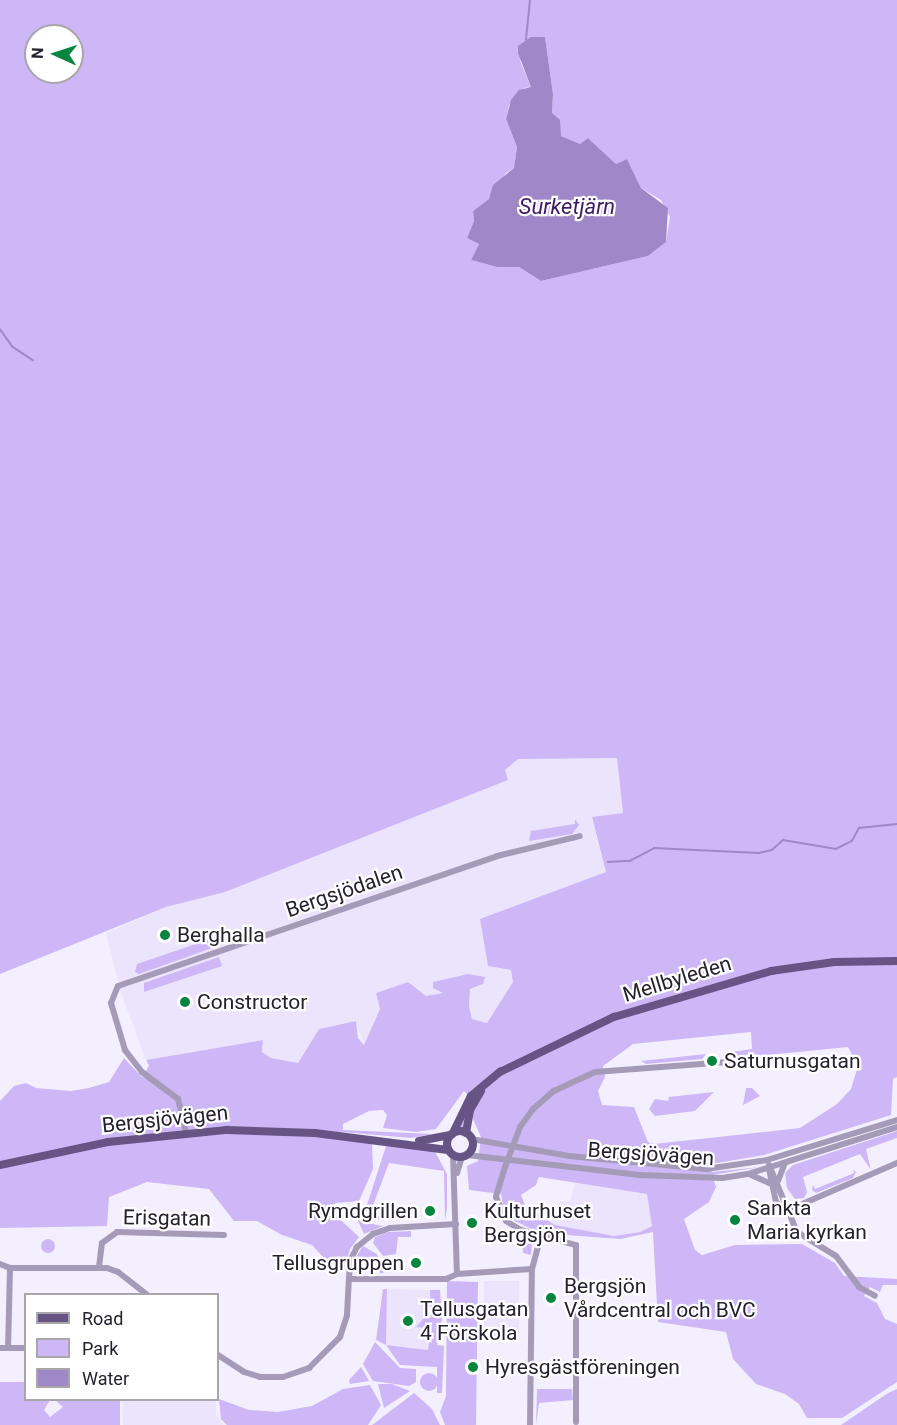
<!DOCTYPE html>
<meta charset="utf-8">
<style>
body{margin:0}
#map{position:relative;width:897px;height:1425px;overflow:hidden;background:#f4effe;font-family:Roboto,sans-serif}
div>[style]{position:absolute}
.built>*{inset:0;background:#ece4fd}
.green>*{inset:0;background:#cdb7f7}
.round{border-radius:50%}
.water>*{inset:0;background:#9f88c7}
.stream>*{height:1.5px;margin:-0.75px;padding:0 0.75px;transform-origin:0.75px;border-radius:0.75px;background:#9f88c7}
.minor>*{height:6px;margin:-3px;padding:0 3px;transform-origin:3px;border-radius:3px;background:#a59bb8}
.major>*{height:8px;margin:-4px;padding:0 4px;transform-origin:4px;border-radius:4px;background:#665485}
.major>.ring{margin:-4px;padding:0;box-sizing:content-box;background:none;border:8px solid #665485;border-radius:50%}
.minor-bridge>*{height:6px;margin:-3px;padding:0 3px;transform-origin:3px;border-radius:3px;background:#a59bb8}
.dots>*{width:16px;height:16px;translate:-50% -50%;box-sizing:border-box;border:3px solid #fff;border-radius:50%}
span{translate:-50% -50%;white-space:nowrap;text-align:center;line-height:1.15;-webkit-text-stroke:4.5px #fff;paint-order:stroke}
.street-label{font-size:21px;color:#25212d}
.poi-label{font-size:21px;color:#25212d}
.left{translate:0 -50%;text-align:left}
.right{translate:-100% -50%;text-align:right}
.water-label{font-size:22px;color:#3e1c66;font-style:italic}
.legend{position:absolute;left:24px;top:1293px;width:195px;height:108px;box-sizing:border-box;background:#fff;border:2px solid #a8a6ab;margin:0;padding:8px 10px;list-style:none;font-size:18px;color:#25212d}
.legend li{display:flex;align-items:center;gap:12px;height:30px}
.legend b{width:30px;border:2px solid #a8a6ab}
.north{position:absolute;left:24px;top:24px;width:60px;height:60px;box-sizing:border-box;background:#fff;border:2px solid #a8a6ab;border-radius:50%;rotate:273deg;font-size:16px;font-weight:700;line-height:24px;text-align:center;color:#25212d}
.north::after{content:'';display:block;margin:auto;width:21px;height:27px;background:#07853f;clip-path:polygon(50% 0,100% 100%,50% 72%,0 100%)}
</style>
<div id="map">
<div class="built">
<i style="clip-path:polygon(617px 758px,623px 813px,592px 818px,606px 872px,481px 919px,511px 969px,513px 982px,487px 1023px,472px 1019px,469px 1006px,470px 989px,483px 984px,442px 990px,444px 993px,426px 996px,408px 982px,376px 993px,380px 1009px,364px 1045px,356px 1021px,319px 1029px,298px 1063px,271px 1058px,262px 1052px,263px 1040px,146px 1060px,121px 993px,106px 933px,166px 907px,225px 892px,508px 780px,505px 770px,518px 759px)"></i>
<i style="clip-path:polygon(575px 1183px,647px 1194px,652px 1226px,640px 1232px,614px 1236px,555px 1225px,546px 1217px,550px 1209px,560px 1202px,570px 1201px)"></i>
<i style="clip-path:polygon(484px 1281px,519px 1281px,519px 1339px,484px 1339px)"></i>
<i style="clip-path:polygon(387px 1289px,430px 1290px,428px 1350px,386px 1345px)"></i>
<i style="clip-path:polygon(122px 1400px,216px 1400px,216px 1414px,224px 1425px,123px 1425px)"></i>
</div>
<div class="green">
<i style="clip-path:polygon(evenodd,0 0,897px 0,897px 1077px,893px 1079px,891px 1115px,764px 1155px,711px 1164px,712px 1172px,761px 1167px,712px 1175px,716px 1187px,709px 1202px,684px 1219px,695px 1250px,702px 1255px,735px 1245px,802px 1244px,835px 1263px,844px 1276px,897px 1279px,897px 1285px,883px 1285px,880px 1292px,870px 1287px,864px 1296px,877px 1303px,885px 1319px,897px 1324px,897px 1382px,842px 1418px,807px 1418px,799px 1404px,785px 1394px,756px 1384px,733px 1359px,726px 1332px,658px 1322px,653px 1232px,620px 1239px,539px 1233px,511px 1219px,504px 1210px,501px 1194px,469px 1190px,467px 1166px,478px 1161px,481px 1137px,472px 1117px,465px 1128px,460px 1127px,472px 1098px,464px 1091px,436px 1129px,416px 1132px,383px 1128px,387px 1115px,383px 1110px,369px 1111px,343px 1124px,343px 1130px,433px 1134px,411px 1138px,342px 1132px,341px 1139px,372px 1142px,373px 1169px,359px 1201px,335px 1203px,332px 1212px,359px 1237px,350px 1249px,344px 1270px,325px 1259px,312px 1245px,282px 1235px,257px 1221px,234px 1221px,209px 1189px,147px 1182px,109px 1197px,107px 1226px,0 1228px,0 1101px,14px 1086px,26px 1083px,36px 1088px,71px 1091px,89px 1088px,109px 1082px,124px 1058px,143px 1078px,149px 1065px,146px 1060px,263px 1040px,262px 1052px,271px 1058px,298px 1063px,319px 1029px,356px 1021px,358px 1038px,364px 1045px,380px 1009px,376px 993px,408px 982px,426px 996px,443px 993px,433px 988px,433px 982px,468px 974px,485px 977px,483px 984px,470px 989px,469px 1006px,472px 1019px,487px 1023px,513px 982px,511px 970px,488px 966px,480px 919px,606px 872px,592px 817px,623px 813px,617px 758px,518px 759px,505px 770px,508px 780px,225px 892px,166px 907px,0 974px,0 0,36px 36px,72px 36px,72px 72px,36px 72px,36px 36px,0 0,545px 37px,553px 94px,552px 113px,561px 136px,580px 144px,588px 138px,616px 164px,627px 159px,641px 188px,661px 200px,670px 217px,666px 242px,648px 256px,541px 281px,519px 267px,497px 267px,471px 260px,479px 244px,467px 238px,474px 221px,473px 211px,489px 199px,506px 173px,514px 168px,517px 147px,506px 119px,509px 105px,524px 88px,531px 87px,520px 61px,545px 37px,0 0,751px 1032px,752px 1049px,731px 1052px,738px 1058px,848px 1047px,858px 1066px,851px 1089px,837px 1104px,800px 1128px,654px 1144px,648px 1142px,634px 1107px,602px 1105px,598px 1091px,605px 1077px,603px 1066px,633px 1044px,751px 1032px,0 0,539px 1177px,647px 1194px,652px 1226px,640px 1232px,614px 1236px,555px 1225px,525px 1205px,521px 1195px,536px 1185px,539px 1177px)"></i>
<i style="clip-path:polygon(575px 819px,579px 825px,572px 834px,529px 841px,531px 831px,575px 824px)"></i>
<i style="clip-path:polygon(222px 935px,224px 941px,215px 947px,139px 974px,135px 972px,137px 964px)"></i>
<i style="clip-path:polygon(219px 957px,222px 966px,144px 992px,144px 983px)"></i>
<i style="clip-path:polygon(706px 1054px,702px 1059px,646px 1064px,641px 1061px)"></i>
<i style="clip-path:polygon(746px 1088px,752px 1088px,760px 1096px,743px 1105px)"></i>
<i style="clip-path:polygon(714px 1092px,695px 1111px,655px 1116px,649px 1109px,655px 1099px,668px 1101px,669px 1097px)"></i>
<i style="clip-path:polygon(897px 1131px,897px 1138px,866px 1149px,871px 1170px,860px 1154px,803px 1177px,807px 1192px,804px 1198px,795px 1199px,787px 1188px,785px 1173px,793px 1165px)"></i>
<i style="clip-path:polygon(386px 1146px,433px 1148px,447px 1174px,447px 1208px,445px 1220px,444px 1171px,389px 1163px,372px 1208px,378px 1209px,376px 1214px,385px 1221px,369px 1217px,367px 1205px)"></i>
<i style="clip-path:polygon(853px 1169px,856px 1172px,853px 1178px,816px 1193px,812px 1190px,813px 1185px,815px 1189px,847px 1176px,854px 1173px)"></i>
<i style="clip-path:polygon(362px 1206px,367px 1223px,383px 1226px,364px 1234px,358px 1221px)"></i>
<i style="clip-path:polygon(411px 1231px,411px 1237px,398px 1237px,396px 1254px,383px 1256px,373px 1243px,375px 1237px,388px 1232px)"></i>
<i style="clip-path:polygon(522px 1236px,532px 1241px,531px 1255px,523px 1253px)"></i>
<i class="round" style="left:41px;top:1239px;width:14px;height:14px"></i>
<i style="clip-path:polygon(363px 1246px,377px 1254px,384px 1273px,380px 1273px,375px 1259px,362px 1258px,356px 1270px,365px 1273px,354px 1272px,354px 1260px)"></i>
<i style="clip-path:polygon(447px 1281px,478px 1282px,476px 1425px,445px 1425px,440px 1412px,446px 1396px)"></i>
<i style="clip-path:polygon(383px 1289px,387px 1289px,386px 1345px,428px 1350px,431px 1322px,425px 1328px,416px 1327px,424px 1318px,423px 1310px,431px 1318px,430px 1290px,440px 1290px,442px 1319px,437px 1345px,444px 1346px,442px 1393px,437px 1393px,437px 1367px,400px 1365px,386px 1345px,376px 1340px)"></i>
<i style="clip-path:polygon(375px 1342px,400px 1368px,416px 1369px,416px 1382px,409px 1386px,373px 1381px,363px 1364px)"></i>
<i style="clip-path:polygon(361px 1367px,369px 1381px,350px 1384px,349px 1380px)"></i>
<i class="round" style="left:420px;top:1373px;width:18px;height:18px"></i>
<i style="clip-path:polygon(0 1382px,25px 1382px,26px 1400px,50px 1400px,44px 1410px,50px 1417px,63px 1407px,55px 1400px,120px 1400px,120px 1425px,0 1425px)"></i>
<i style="clip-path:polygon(378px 1384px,392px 1384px,410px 1391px,384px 1408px)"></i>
<i style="clip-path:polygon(370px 1385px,381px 1405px,368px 1425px,227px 1425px,221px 1419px,219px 1399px,249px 1410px,278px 1412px,312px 1406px,343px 1389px)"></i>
<i style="clip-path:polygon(537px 1389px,572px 1389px,573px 1400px,539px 1403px,536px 1425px)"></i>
<i style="clip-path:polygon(897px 1389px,897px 1425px,841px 1425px,888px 1393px)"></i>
<i style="clip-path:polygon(414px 1393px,432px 1409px,440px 1425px,372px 1425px)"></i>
</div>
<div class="water">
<i style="clip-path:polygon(531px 37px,545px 37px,553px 94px,552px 113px,560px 120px,561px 136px,580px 144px,588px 138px,616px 164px,627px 159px,641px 188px,668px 208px,666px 242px,648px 256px,541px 281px,519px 267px,497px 267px,471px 260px,479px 244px,467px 238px,474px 221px,473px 211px,489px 199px,493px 185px,514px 168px,517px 147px,506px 119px,511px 100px,519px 90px,531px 87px,518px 53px,518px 46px)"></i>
</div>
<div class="stream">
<i style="left:526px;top:40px;width:40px;rotate:-84.3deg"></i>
<i style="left:0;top:329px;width:22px;rotate:54deg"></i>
<i style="left:13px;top:347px;width:24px;rotate:33deg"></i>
<i style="left:608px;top:862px;width:22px;rotate:-3deg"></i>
<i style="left:630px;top:861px;width:27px;rotate:-28deg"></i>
<i style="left:654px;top:848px;width:105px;rotate:2.7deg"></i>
<i style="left:759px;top:853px;width:13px;rotate:-13deg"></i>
<i style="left:772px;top:850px;width:15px;rotate:-42deg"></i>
<i style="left:783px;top:840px;width:54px;rotate:9.6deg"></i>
<i style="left:836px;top:849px;width:18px;rotate:-27deg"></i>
<i style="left:852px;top:841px;width:15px;rotate:-62deg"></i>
<i style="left:859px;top:828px;width:38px;rotate:-6deg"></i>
</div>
<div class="minor">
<i style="left:520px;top:1127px;width:22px;rotate:-54deg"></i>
<i style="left:533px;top:1109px;width:28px;rotate:-41deg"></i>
<i style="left:554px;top:1091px;width:45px;rotate:-24.9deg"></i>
<i style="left:595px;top:1072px;width:133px;rotate:-4.3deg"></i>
<i style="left:186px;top:1133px;width:35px;rotate:-103deg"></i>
<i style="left:178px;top:1099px;width:45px;rotate:-143.1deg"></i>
<i style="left:142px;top:1072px;width:28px;rotate:-128deg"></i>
<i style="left:125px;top:1050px;width:49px;rotate:-106.6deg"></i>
<i style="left:111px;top:1003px;width:18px;rotate:-68deg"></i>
<i style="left:118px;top:986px;width:401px;rotate:-18.9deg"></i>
<i style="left:497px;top:856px;width:85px;rotate:-13.5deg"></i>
<i style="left:471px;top:1139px;width:99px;rotate:9.8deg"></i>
<i style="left:569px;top:1156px;width:138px;rotate:5.4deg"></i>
<i style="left:706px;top:1169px;width:62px;rotate:-8.4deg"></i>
<i style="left:767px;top:1160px;width:136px;rotate:-17.1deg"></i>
<i style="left:453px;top:1155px;width:119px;rotate:88.1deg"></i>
<i style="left:467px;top:1155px;width:174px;rotate:6.6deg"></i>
<i style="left:640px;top:1175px;width:82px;rotate:2.1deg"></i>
<i style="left:722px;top:1178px;width:26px;rotate:-9deg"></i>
<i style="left:748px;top:1174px;width:156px;rotate:-17.5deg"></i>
<i style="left:769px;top:1165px;width:73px;rotate:67.3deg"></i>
<i style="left:797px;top:1232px;width:46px;rotate:31.6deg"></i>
<i style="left:836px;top:1256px;width:39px;rotate:53deg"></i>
<i style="left:859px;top:1287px;width:18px;rotate:29deg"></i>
<i style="left:505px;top:1167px;width:31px;rotate:107deg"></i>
<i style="left:496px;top:1197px;width:26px;rotate:67deg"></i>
<i style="left:506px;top:1221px;width:17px;rotate:31deg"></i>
<i style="left:521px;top:1230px;width:57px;rotate:15.3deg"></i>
<i style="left:576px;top:1245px;width:177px;rotate:90deg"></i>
<i style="left:769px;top:1169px;width:34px;rotate:78deg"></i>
<i style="left:776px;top:1202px;width:13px;rotate:42deg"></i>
<i style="left:457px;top:1173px;width:17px;rotate:-73deg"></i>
<i style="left:749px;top:1174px;width:22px;rotate:24deg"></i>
<i style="left:778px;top:1181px;width:19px;rotate:-69deg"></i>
<i style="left:786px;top:1211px;width:121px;rotate:-23.4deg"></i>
<i style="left:456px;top:1224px;width:66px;rotate:176.5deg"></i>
<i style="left:390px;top:1228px;width:18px;rotate:161deg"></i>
<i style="left:373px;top:1234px;width:21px;rotate:141deg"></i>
<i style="left:357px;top:1247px;width:16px;rotate:117deg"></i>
<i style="left:350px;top:1261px;width:18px;rotate:93deg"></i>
<i style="left:349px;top:1279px;width:97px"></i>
<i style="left:446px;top:1279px;width:12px;rotate:-24deg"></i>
<i style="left:457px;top:1274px;width:75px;rotate:-3.8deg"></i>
<i style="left:0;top:1264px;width:11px;rotate:22deg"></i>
<i style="left:10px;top:1268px;width:80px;rotate:91.4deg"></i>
<i style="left:99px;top:1267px;width:24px;rotate:-83deg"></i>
<i style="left:102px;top:1243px;width:19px;rotate:-36deg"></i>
<i style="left:117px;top:1232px;width:107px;rotate:1.6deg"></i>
<i style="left:10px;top:1268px;width:97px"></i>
<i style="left:107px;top:1268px;width:12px;rotate:20deg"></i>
<i style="left:118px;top:1272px;width:36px;rotate:38deg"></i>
<i style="left:0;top:1348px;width:26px"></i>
<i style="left:218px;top:1355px;width:31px;rotate:33deg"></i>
<i style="left:244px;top:1372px;width:17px;rotate:17deg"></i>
<i style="left:260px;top:1377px;width:23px"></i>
<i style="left:283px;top:1377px;width:28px;rotate:-19deg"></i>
<i style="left:309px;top:1368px;width:44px;rotate:-45deg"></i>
<i style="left:340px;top:1337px;width:23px;rotate:-72deg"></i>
<i style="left:347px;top:1315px;width:36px;rotate:-87deg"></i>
<i style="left:530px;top:1425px;width:156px;rotate:-89.3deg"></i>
<i style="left:532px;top:1269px;width:34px;rotate:-75deg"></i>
</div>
<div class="major">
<i class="ring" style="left:447px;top:1131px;width:18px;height:18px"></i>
<i style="left:453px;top:1133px;width:41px;rotate:-64.1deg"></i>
<i style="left:471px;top:1096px;width:38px;rotate:-40deg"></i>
<i style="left:500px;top:1072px;width:127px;rotate:-25.8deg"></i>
<i style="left:614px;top:1017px;width:164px;rotate:-16.3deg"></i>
<i style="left:771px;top:971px;width:64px;rotate:-8.1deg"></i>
<i style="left:834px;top:962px;width:63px;rotate:-0.9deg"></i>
<i style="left:466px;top:1133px;width:23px;rotate:-80deg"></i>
<i style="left:470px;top:1110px;width:22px;rotate:-60deg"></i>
<i style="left:419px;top:1141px;width:33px;rotate:-11deg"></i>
<i style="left:0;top:1165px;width:110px;rotate:-12deg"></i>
<i style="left:108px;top:1142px;width:120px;rotate:-5.8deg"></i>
<i style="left:227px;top:1130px;width:88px;rotate:2deg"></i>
<i style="left:315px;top:1133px;width:134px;rotate:7.3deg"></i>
</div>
<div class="minor-bridge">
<i style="left:505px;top:1167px;width:43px;rotate:-69.4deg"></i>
</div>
<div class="dots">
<i style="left:165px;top:935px;background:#07853f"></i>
<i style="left:185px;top:1002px;background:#07853f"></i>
<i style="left:712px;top:1061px;background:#07853f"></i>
<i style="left:430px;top:1211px;background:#07853f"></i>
<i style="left:735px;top:1220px;background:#07853f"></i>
<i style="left:472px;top:1223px;background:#07853f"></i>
<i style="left:416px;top:1263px;background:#07853f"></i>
<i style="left:551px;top:1298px;background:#07853f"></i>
<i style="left:408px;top:1321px;background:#07853f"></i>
<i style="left:473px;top:1367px;background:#07853f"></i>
</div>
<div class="street-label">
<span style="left:344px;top:891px;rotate:-19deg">Bergsjödalen</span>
<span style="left:677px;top:979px;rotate:-17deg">Mellbyleden</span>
<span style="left:165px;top:1119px;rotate:-6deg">Bergsjövägen</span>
<span style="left:651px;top:1154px;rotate:4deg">Bergsjövägen</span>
<span style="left:167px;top:1218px;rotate:1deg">Erisgatan</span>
</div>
<div class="poi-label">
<span class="left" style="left:177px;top:935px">Berghalla</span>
<span class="left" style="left:197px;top:1002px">Constructor</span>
<span class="left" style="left:724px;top:1061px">Saturnusgatan</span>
<span class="left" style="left:747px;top:1220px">Sankta<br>Maria kyrkan</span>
<span class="right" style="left:418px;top:1211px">Rymdgrillen</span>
<span class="left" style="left:484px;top:1223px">Kulturhuset<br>Bergsjön</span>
<span class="right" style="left:404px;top:1263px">Tellusgruppen</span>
<span class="left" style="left:564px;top:1298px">Bergsjön<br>Vårdcentral och BVC</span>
<span class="left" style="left:420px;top:1321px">Tellusgatan<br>4 Förskola</span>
<span class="left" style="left:485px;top:1367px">Hyresgästföreningen</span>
</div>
<div class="water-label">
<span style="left:567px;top:207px">Surketjärn</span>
</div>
<ul class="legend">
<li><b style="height:8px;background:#665485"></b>Road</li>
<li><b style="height:16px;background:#cdb7f7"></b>Park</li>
<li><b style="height:16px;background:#9f88c7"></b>Water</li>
</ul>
<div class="north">N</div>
</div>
